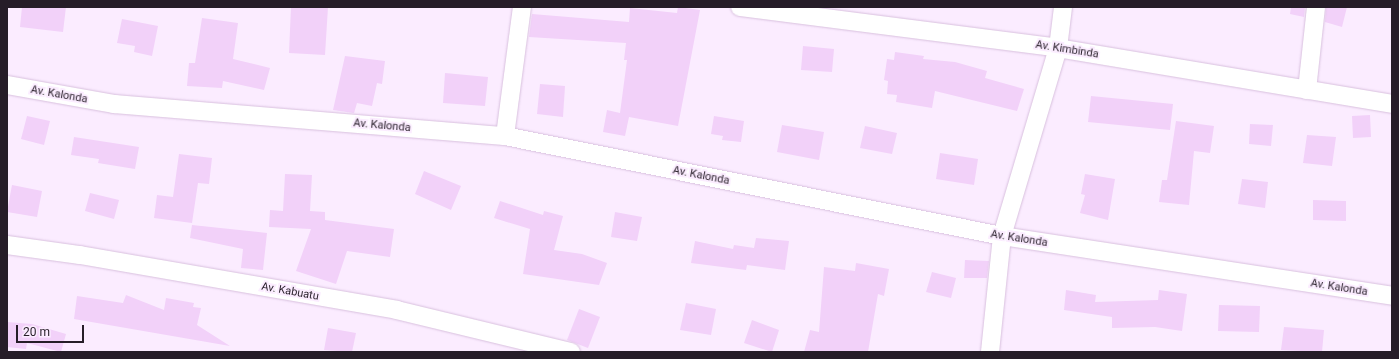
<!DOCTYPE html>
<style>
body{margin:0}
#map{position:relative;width:1399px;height:359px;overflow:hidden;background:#fbecff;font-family:Roboto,sans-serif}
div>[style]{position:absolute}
.building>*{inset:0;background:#f2d1f9}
.roads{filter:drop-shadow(0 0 1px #d8c0de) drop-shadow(0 0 1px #d8c0de)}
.minor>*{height:18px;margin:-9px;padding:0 9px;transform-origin:9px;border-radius:9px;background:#fff}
span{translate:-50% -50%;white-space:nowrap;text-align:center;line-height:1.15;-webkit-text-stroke:4px #fbecff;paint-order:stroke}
.street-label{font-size:11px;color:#261d28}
.frame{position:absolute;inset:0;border:8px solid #261d28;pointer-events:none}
.scale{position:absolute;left:16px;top:325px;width:68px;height:18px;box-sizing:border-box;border:2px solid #261d28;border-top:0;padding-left:5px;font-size:12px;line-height:14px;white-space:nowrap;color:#261d28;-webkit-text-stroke:3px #fbecff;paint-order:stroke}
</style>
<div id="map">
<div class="building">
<i style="clip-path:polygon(22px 7px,66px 7px,63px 32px,20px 27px)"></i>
<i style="clip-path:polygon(291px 7px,328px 7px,325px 55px,289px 53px)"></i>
<i style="clip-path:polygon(678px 7px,700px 10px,678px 126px,629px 117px,625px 136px,603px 132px,607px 110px,620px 113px,627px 60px,624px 60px,626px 43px,529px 37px,532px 14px,629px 22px,630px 8px,677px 13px)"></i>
<i style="clip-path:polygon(1291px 7px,1305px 7px,1304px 17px,1290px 14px)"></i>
<i style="clip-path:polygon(1326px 7px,1347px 7px,1342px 27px,1325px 22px)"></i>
<i style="clip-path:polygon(202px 18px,238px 23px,233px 59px,270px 68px,264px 90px,223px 81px,222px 88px,187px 86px,189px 63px,195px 63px)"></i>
<i style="clip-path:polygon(122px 19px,158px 26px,152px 56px,134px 52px,135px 46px,117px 43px)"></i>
<i style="clip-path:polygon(803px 46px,834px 49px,832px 72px,801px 70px)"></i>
<i style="clip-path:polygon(895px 52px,924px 56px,923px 59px,955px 62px,987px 71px,985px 78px,1024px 89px,1017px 111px,935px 91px,932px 108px,896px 102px,897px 95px,887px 94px,888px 81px,884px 80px,887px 59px,894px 60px)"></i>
<i style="clip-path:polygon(345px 56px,385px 61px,382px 84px,377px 83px,372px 106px,357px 103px,354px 113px,333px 110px)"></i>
<i style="clip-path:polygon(445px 73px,488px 77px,485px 106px,443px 103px)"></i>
<i style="clip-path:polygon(540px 84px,565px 86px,563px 117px,537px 114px)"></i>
<i style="clip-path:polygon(1091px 96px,1173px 104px,1170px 130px,1088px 122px)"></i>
<i style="clip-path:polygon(1370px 115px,1371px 137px,1353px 138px,1352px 116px)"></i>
<i style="clip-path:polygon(27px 116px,50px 121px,44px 145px,21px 139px)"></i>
<i style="clip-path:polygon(714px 116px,744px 121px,741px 142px,722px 140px,723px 136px,711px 134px)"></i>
<i style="clip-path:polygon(1176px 121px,1214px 126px,1210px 153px,1194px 151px,1189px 205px,1159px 202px,1162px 180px,1167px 180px)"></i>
<i style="clip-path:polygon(1250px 124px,1273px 125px,1271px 146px,1249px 144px)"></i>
<i style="clip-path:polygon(782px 125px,824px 132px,819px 160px,777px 152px)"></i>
<i style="clip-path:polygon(865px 126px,897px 133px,892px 154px,860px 148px)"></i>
<i style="clip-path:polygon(1307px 135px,1336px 137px,1332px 166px,1303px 163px)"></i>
<i style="clip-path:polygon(74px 137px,139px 147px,135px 169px,98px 163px,99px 159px,71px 155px)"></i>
<i style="clip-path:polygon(940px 153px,978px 159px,974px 185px,936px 179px)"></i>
<i style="clip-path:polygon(179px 154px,212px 158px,209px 184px,198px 183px,192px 223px,154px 218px,157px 195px,173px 197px)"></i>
<i style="clip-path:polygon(424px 171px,461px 186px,451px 210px,415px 194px)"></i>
<i style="clip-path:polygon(285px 174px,312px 175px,310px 211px,325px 212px,325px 220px,394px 229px,390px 257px,347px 251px,336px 284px,296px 271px,311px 229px,269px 227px,270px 210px,283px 211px)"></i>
<i style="clip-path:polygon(1085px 174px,1115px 179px,1108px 220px,1080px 213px,1085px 195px,1081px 194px)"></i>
<i style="clip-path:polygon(1242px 179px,1268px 182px,1265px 208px,1238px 204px)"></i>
<i style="clip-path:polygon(12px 185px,42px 191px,37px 217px,7px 212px)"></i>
<i style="clip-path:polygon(90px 193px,119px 200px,114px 219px,85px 211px)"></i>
<i style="clip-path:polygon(1313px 200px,1346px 201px,1346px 221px,1313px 220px)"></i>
<i style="clip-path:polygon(500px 201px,543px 215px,544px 211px,563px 216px,554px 250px,582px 254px,607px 263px,599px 285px,523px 274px,530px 229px,494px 218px)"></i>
<i style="clip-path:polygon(615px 212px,642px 217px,637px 241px,611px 237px)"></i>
<i style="clip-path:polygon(192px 225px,267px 233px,263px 270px,241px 268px,243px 249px,190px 238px)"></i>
<i style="clip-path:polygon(756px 238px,789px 241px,785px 270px,747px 265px,746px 270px,691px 263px,695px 241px,733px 249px,734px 245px,754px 248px)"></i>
<i style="clip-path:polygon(965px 260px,989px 261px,987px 278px,964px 278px)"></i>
<i style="clip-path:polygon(856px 263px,889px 269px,884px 296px,878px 294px,868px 352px,804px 352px,810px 330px,819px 332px,824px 267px,855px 271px)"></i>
<i style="clip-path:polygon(932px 272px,956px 278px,951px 298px,926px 292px)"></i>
<i style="clip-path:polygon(1066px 290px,1096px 295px,1095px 302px,1158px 300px,1159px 290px,1187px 294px,1182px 331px,1155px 327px,1112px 328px,1112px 317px,1064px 310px)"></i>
<i style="clip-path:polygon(126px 295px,164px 310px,166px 298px,194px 303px,193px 307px,201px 308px,197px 325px,230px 346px,74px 319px,77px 296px,123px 303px)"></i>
<i style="clip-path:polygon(686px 303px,716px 309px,711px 335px,680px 330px)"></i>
<i style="clip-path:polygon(1219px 305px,1260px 306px,1259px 332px,1218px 331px)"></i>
<i style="clip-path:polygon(579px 309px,600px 317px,588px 348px,567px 340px)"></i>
<i style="clip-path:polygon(752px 320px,779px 330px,772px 352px,744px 343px)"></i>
<i style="clip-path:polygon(7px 322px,32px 324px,66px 334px,61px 352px,27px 343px,26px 349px,7px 347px)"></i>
<i style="clip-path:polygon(1284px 327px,1324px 330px,1322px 352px,1281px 350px)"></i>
<i style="clip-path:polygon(328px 328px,356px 333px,352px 352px,324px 350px)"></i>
</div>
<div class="roads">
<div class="minor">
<i style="left:740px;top:7px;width:321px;rotate:7.3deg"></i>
<i style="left:1058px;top:48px;width:339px;rotate:9.5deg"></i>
<i style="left:7px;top:85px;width:109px;rotate:10.1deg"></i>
<i style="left:114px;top:104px;width:392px;rotate:4.7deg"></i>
<i style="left:505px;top:136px;width:507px;rotate:11.38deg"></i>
<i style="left:1002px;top:236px;width:395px;rotate:8.7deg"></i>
<i style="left:1307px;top:90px;width:83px;rotate:-83.8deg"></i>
<i style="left:505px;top:136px;width:130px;rotate:-82.5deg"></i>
<i style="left:7px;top:245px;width:74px;rotate:7.8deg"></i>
<i style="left:80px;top:255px;width:322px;rotate:9.8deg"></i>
<i style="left:397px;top:310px;width:179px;rotate:13.6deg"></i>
<i style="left:990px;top:352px;width:117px;rotate:-84.1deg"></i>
<i style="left:1002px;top:236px;width:196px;rotate:-73.4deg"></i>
<i style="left:1058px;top:48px;width:41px;rotate:-83deg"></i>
</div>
</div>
<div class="street-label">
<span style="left:1067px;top:50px;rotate:9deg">Av. Kimbinda</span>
<span style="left:59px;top:95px;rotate:10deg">Av. Kalonda</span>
<span style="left:382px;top:126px;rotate:5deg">Av. Kalonda</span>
<span style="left:701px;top:176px;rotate:11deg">Av. Kalonda</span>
<span style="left:1019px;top:239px;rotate:9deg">Av. Kalonda</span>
<span style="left:1339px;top:288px;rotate:9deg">Av. Kalonda</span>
<span style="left:290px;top:292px;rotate:10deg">Av. Kabuatu</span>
</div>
<div class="frame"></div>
<div class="scale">20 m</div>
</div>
